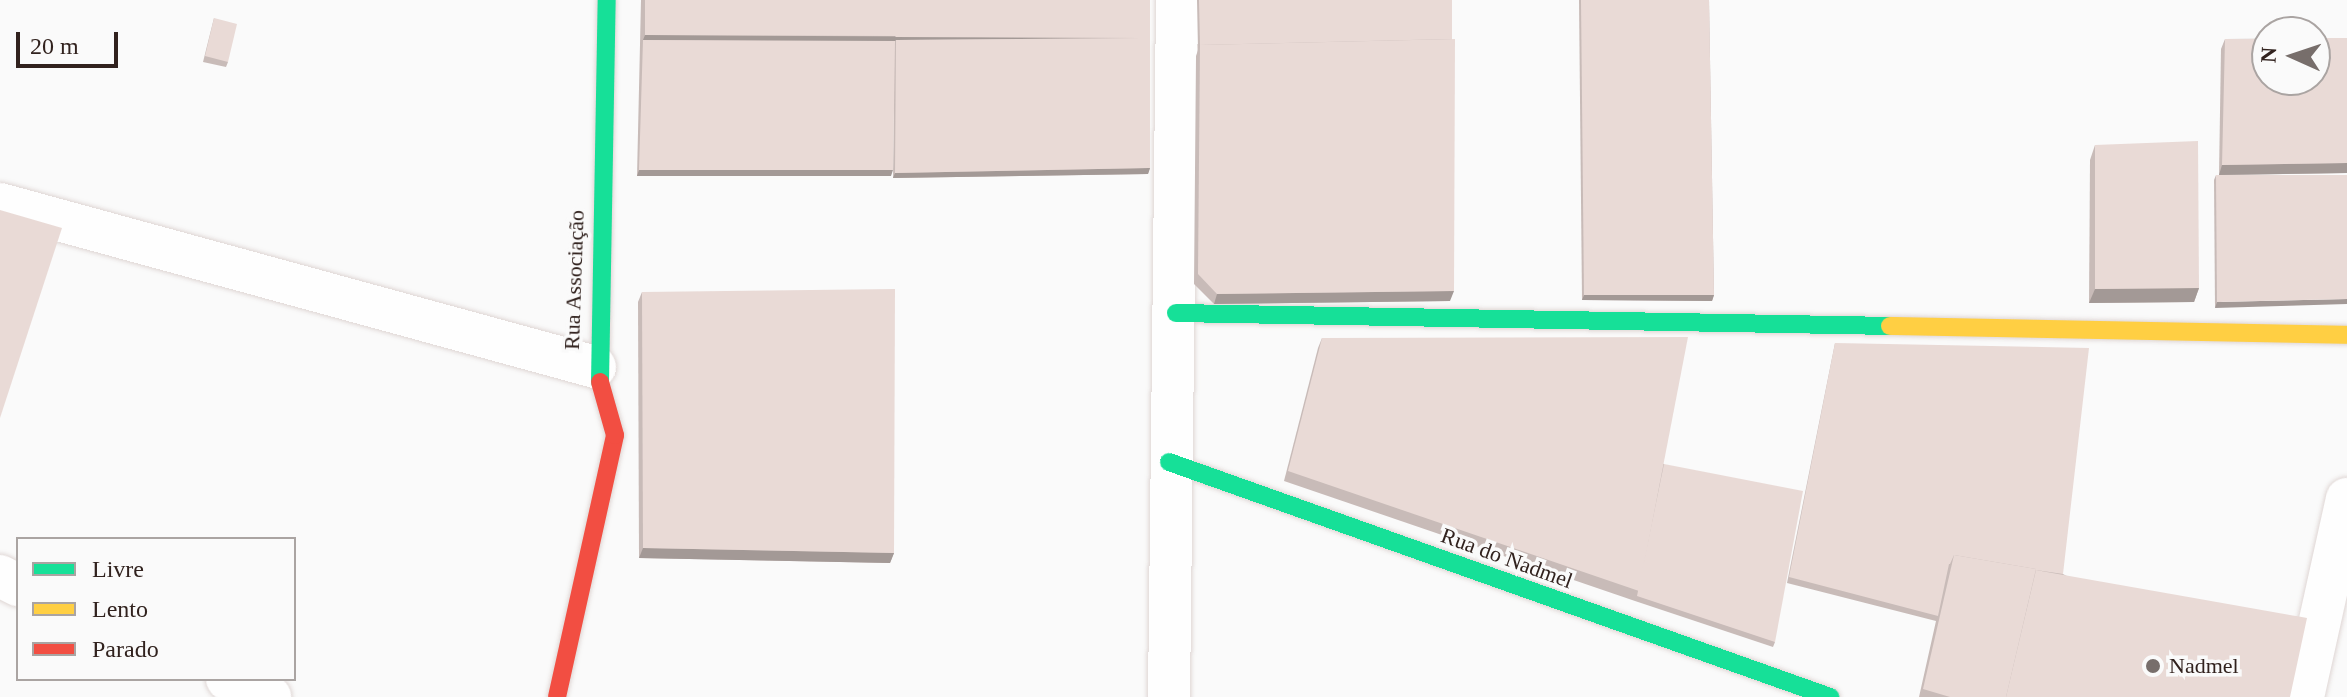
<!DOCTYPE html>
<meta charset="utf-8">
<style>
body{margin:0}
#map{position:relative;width:2347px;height:697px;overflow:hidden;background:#fafafa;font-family:"Times New Roman",serif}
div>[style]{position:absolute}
.roads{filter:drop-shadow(0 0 2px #dfd6d4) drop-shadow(0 0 2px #dfd6d4)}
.street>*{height:42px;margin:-21px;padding:0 21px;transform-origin:21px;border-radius:21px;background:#fefefe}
.fast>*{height:18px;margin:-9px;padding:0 9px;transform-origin:9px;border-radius:9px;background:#16e098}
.slow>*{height:18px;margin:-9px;padding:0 9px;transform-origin:9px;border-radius:9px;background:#ffcf43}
.jam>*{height:18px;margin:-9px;padding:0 9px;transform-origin:9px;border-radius:9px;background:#f24e42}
.wall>*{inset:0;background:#c8bbb8}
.shaded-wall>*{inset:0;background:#a39996}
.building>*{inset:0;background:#e9dad6}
.dots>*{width:22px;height:22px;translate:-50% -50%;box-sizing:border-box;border:4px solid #fafafa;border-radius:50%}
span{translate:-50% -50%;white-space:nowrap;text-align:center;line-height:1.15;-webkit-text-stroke:7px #fafafa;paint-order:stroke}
.street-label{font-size:22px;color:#31221e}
.poi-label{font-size:22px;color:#31221e}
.left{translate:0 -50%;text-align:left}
.legend{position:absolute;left:16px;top:537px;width:280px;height:144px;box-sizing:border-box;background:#fafafa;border:2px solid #aaa4a2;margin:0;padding:10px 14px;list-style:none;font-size:24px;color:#31221e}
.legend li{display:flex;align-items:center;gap:16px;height:40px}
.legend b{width:40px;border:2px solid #aaa4a2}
.north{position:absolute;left:2251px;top:16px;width:80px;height:80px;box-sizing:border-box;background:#fafafa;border:2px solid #aaa4a2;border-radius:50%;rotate:273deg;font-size:22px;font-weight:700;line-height:32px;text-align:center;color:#31221e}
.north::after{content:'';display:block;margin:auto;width:28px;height:36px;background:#776e6b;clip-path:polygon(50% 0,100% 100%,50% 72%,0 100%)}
.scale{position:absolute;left:16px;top:32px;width:102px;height:36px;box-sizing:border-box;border:4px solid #31221e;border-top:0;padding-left:10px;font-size:24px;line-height:28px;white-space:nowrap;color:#31221e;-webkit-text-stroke:6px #fafafa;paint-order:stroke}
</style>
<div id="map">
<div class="roads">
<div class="street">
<i style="left:0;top:204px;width:617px;rotate:15.32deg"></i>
<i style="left:0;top:576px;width:20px;rotate:27deg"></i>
<i style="left:227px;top:679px;width:47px;rotate:22.7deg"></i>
<i style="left:1169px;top:697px;width:697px;rotate:-89.34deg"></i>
<i style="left:2303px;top:697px;width:203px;rotate:-77.5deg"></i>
</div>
<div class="fast">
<i style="left:1176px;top:313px;width:714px;rotate:1.04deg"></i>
<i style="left:600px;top:382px;width:382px;rotate:-89deg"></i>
<i style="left:1169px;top:462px;width:702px;rotate:19.57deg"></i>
</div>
<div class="slow">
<i style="left:1890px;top:326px;width:457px;rotate:1.1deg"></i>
</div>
<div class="jam">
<i style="left:557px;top:697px;width:268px;rotate:-77.5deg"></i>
<i style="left:615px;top:435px;width:55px;rotate:-105.8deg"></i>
</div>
</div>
<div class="wall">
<i style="clip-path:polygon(641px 0,1150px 0,1150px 168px,1148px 174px,893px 178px,894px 87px,891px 176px,637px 176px)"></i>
<i style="clip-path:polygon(1197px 0,1452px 0,1450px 301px,1214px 304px,1194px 284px,1196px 56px,1198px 50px)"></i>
<i style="clip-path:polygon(1579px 0,1709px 0,1714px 295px,1712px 301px,1582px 300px)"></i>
<i style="clip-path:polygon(214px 18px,228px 62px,226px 67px,203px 62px)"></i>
<i style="clip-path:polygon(2347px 38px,2347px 173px,2219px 175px,2221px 49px,2225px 39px)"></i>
<i style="clip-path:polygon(2095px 145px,2199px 288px,2194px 302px,2089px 303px,2090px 160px)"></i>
<i style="clip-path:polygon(2216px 175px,2347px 175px,2215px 308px,2214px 180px)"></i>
<i style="clip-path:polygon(642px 292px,894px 553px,890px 563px,639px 558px,638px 302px)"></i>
<i style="clip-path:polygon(1322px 338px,1664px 464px,1775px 642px,1773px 647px,1635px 601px,1284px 481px,1318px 348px)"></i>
<i style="clip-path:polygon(1835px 343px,2063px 574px,2290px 697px,1919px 697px,1936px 621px,1787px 583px)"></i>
</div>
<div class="shaded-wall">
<i style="clip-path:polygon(645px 35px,1142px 38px,896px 40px,894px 42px,643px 40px)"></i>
<i style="clip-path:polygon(2347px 163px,2347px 173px,2219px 175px,2222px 165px)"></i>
<i style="clip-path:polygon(1150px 168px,1148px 174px,893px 178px,895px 173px)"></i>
<i style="clip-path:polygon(639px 170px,893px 170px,891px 176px,637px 176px)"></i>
<i style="clip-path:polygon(2199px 288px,2194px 302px,2089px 303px,2095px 289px)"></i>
<i style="clip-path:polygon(1454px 291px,1450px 301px,1214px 304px,1217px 294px)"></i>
<i style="clip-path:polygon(1584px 295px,1714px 295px,1712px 301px,1582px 300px)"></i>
<i style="clip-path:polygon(2347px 299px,2347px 304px,2215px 308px,2217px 302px)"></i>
<i style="clip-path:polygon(643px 548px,894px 553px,890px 563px,639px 558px)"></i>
</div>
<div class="building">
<i style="clip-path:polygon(645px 0,896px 0,896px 36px,645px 35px)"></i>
<i style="clip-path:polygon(896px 0,1150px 0,1150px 168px,895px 173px,896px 40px,1142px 38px,895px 37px,896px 36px)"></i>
<i style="clip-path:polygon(1199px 0,1452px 0,1452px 39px,1200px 45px)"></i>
<i style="clip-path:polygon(1581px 0,1709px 0,1714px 295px,1584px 295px)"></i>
<i style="clip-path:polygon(214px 18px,237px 24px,228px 62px,205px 56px)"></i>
<i style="clip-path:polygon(2315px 38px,2347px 38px,2347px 163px,2222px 165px,2225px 39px,2267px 39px,2267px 80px,2315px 80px)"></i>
<i style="clip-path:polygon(1455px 39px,1454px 291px,1217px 294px,1198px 274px,1200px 45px)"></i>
<i style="clip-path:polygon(643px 40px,895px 41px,893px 170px,639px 170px)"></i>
<i style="clip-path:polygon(2198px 141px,2199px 288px,2095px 289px,2095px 145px)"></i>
<i style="clip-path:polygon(2216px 175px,2347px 175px,2347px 299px,2217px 302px)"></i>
<i style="clip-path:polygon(0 210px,62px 228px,0 418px)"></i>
<i style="clip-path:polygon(895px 289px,894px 553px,643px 548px,642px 292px)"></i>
<i style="clip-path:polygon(1688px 337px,1639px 591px,1288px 471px,1322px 338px)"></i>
<i style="clip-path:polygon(1835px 343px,2089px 348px,2063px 574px,2036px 570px,2035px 573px,2036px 569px,1954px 555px,1950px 564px,1949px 564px,1938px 616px,1789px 577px)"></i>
<i style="clip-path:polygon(1664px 464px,1803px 491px,1775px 642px,1637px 596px)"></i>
<i style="clip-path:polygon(1954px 555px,2036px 569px,2006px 697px,1950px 697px,1923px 689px)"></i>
<i style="clip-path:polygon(2036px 570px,2307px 618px,2290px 697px,2006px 697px)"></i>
</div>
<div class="dots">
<i style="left:2153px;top:666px;background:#776e6b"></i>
</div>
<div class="street-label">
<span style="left:574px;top:280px;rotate:-88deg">Rua Associação</span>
<span style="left:1507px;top:558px;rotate:20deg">Rua do Nadmel</span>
</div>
<div class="poi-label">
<span class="left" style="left:2169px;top:666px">Nadmel</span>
</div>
<ul class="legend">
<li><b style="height:10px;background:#16e098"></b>Livre</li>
<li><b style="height:10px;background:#ffcf43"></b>Lento</li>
<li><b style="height:10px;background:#f24e42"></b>Parado</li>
</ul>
<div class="north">N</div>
<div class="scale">20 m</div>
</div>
